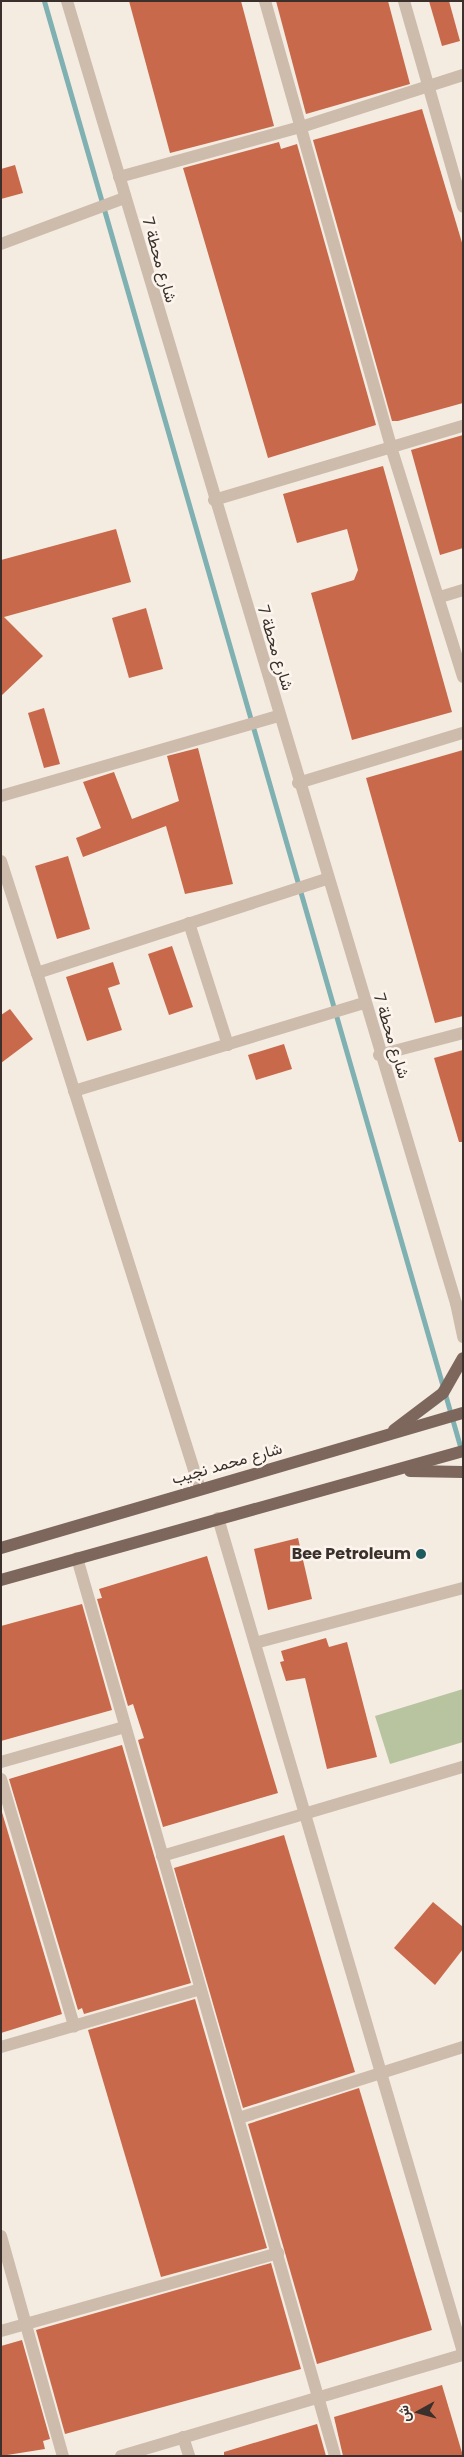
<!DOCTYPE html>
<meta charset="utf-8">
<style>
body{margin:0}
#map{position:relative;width:464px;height:2457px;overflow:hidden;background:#f4ebe1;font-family:Poppins,Vazirmatn,sans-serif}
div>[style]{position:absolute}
.green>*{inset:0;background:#b8c4a0}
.stream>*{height:5px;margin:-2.5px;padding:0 2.5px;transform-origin:2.5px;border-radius:2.5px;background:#7fb0b2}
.building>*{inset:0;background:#c8694b}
.minor>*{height:12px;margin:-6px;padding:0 6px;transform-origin:6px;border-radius:6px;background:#cdbbac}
.major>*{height:12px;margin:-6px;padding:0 6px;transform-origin:6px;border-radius:6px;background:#7d675c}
.dots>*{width:14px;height:14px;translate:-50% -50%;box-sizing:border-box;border:2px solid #fbf5ee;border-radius:50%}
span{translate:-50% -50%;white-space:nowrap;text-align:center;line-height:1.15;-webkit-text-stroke:5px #fbf5ee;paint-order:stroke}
.street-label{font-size:16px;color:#3b302b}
.poi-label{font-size:16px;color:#3b302b;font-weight:700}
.right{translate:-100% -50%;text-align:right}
.frame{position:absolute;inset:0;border:2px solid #3b302b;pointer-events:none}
.north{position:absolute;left:394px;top:2387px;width:50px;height:50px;-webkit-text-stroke:4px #fbf5ee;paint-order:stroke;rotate:263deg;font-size:14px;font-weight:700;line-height:20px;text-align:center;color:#3b302b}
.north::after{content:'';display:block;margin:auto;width:18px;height:22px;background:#3b302b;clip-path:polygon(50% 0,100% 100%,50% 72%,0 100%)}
</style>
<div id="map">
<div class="green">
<i style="clip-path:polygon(463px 1689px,463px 1742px,390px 1764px,375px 1716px)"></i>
</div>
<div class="stream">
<i style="left:44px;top:1px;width:1508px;rotate:73.94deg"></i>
</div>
<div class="building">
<i style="clip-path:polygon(129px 1px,241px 1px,274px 126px,170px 153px)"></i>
<i style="clip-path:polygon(276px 1px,388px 1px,410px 84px,306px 114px)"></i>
<i style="clip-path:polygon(429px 1px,449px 1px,460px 41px,442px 46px)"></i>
<i style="clip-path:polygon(422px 109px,463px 246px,463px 403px,398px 421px,392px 421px,313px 140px)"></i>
<i style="clip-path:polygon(279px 142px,281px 149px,297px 144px,376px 425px,268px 458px,183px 168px)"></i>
<i style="clip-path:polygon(15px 165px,23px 193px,1px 199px,1px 169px)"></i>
<i style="clip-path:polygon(463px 435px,463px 548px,440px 555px,411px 450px)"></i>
<i style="clip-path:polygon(383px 466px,452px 712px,352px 740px,311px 593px,354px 580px,358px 570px,347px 529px,297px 543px,283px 494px)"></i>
<i style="clip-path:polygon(116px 529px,131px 582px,4px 617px,43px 656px,1px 696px,1px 560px)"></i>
<i style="clip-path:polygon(146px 608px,163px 669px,129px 678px,112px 618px)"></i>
<i style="clip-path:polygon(44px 708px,60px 764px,44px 768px,28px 713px)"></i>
<i style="clip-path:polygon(198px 748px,233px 884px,185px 894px,166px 826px,83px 857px,76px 838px,101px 828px,83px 782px,114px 772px,132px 819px,179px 801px,167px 756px)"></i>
<i style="clip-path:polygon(463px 750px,463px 1016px,435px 1023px,366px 778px)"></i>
<i style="clip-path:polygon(68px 856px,90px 929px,57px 939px,35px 866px)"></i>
<i style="clip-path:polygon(172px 946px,193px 1007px,169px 1015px,148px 954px)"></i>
<i style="clip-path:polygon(113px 962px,120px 984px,108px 988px,122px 1030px,87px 1041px,66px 977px)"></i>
<i style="clip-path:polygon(10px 1009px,33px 1039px,1px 1063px,1px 1015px)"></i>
<i style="clip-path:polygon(284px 1044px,292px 1069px,256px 1080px,248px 1055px)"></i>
<i style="clip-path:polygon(463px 1050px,463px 1142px,459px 1142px,434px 1058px)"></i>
<i style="clip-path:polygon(298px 1538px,312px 1599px,268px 1610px,254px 1549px)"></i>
<i style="clip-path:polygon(207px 1556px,278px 1793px,163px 1827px,138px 1740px,144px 1738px,133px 1704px,128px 1706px,97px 1599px,102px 1598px,99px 1589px)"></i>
<i style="clip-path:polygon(82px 1604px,112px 1710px,1px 1741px,1px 1626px)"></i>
<i style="clip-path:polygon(326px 1638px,329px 1647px,347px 1642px,377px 1757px,327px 1769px,305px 1678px,286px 1681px,280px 1662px,284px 1661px,281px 1651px)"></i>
<i style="clip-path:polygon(122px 1745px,191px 1983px,84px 2014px,82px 2008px,78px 2010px,9px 1779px)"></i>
<i style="clip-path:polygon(1px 1809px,62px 2014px,1px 2033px)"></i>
<i style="clip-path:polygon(284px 1835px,355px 2072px,243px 2108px,174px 1868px)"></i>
<i style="clip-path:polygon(433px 1902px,463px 1927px,463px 1949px,435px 1985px,394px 1948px)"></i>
<i style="clip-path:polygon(195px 1999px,267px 2248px,161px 2277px,88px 2030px)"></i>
<i style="clip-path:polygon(359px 2088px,432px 2330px,317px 2364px,248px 2124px)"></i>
<i style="clip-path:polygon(271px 2263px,301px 2369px,65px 2434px,36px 2330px)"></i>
<i style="clip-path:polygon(22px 2340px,50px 2439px,43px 2441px,45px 2449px,1px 2456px,1px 2346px)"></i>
<i style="clip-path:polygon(442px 2385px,463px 2456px,343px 2456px,334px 2417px)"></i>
<i style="clip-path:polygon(317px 2424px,326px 2456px,224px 2456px,224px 2452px)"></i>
</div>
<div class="minor">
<i style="left:67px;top:1px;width:1359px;rotate:73.37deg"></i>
<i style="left:456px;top:1303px;width:35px;rotate:78deg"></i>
<i style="left:265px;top:1px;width:463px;rotate:74.2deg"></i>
<i style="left:391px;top:447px;width:241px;rotate:72.6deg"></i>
<i style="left:404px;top:1px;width:214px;rotate:74deg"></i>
<i style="left:119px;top:177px;width:189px;rotate:-15.4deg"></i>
<i style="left:301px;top:127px;width:170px;rotate:-17.8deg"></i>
<i style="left:1px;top:244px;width:132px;rotate:-20.4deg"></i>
<i style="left:214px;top:500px;width:260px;rotate:-16.6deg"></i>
<i style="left:440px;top:597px;width:24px;rotate:-17deg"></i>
<i style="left:298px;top:783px;width:172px;rotate:-16.9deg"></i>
<i style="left:1px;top:796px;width:288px;rotate:-16.1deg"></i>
<i style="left:1px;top:861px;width:118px;rotate:72.2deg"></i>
<i style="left:37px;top:973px;width:305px;rotate:-18deg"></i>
<i style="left:189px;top:923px;width:128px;rotate:72.3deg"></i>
<i style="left:37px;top:973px;width:541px;rotate:72.47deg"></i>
<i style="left:379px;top:1055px;width:87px;rotate:-14.7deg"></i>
<i style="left:74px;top:1091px;width:303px;rotate:-16.9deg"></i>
<i style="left:218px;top:1518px;width:869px;rotate:73.63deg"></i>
<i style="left:77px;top:1558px;width:934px;rotate:73.97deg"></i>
<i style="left:255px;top:1643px;width:215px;rotate:-14.8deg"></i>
<i style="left:1px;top:1762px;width:129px;rotate:-15.8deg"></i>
<i style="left:1px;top:1779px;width:258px;rotate:73.5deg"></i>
<i style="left:162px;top:1856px;width:314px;rotate:-16.5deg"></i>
<i style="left:1px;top:2047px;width:207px;rotate:-16.2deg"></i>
<i style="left:239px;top:2118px;width:235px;rotate:-17.6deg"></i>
<i style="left:1px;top:2236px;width:229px;rotate:74.3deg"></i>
<i style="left:1px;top:2331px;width:288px;rotate:-15.7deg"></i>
<i style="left:183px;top:2437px;width:20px;rotate:72deg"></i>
<i style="left:121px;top:2456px;width:357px;rotate:-16.5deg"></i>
</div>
<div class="major">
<i style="left:394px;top:1430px;width:61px;rotate:-37.1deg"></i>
<i style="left:443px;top:1393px;width:40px;rotate:-60.3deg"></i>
<i style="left:410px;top:1471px;width:53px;rotate:1.1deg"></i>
<i style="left:1px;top:1548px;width:481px;rotate:-16.3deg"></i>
<i style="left:1px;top:1580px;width:480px;rotate:-15.6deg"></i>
</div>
<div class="dots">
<i style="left:421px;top:1554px;background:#1f5a5e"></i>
</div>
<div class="street-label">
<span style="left:159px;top:260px;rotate:74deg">شارع محطة 7</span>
<span style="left:275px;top:648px;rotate:73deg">شارع محطة 7</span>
<span style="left:391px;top:1036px;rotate:73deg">شارع محطة 7</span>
<span style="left:227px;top:1464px;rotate:-16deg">شارع محمد نجيب</span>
</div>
<div class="poi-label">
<span class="right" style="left:411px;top:1554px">Bee Petroleum</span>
</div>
<div class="frame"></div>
<div class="north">ش</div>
</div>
